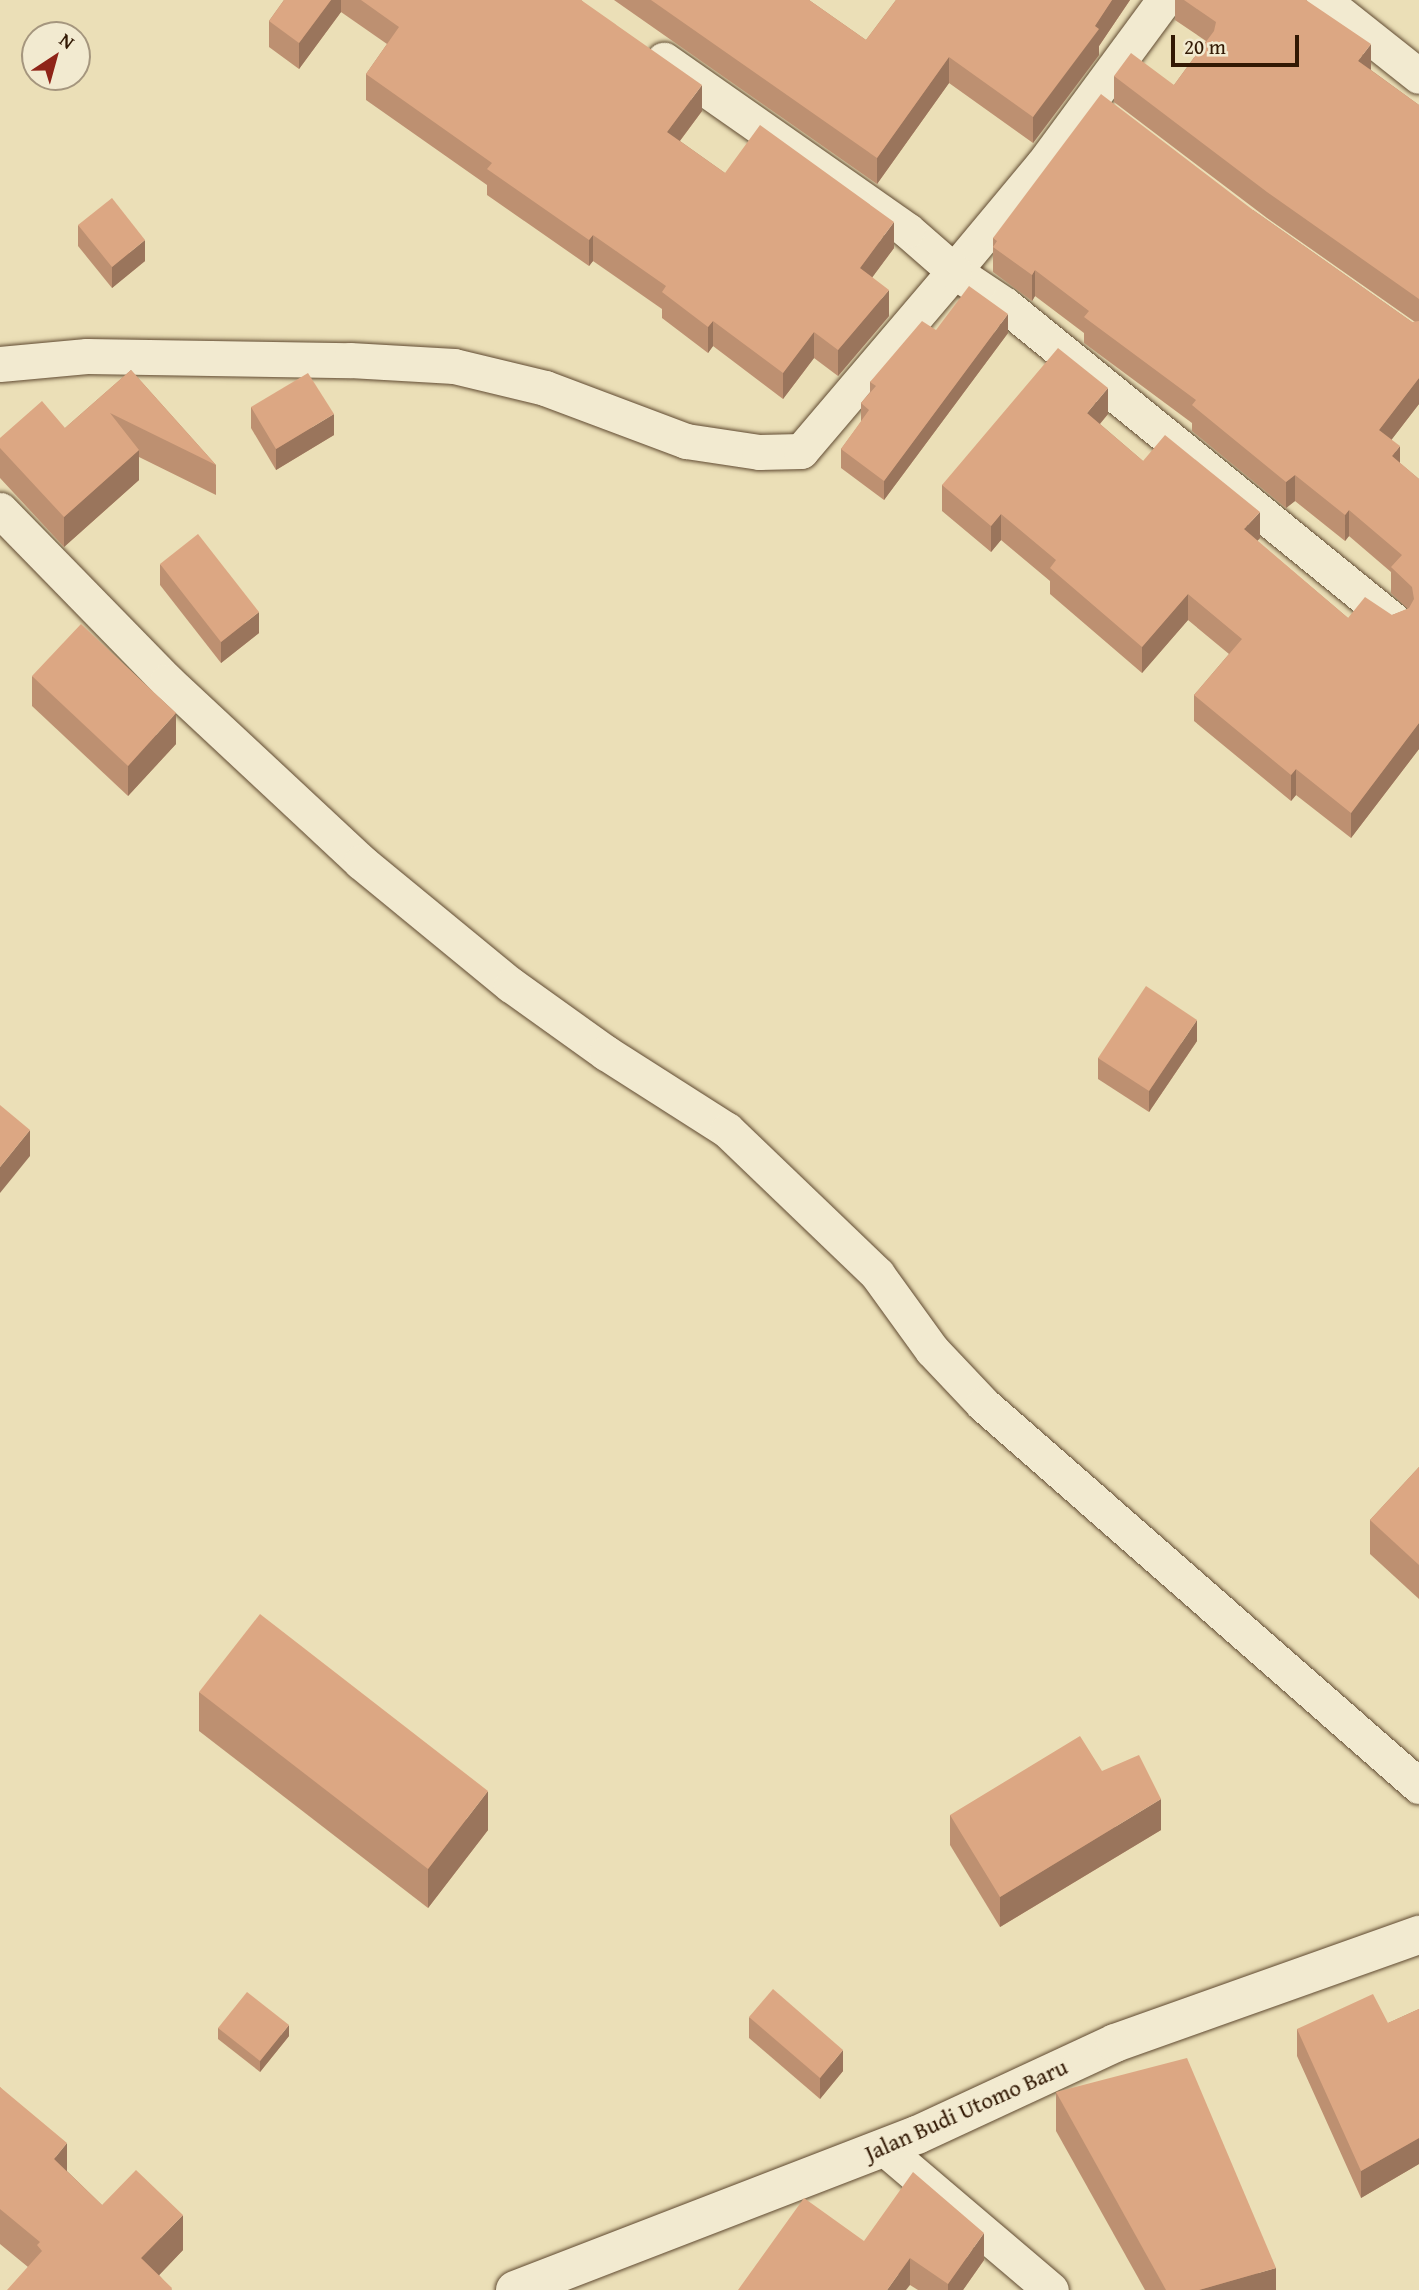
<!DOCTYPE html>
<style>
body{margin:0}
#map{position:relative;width:1419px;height:2290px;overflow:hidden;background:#ebdfb7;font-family:"Gentium Book Plus",serif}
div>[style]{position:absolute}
.roads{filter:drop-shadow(0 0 2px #604a31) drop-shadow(0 0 2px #604a31)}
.minor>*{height:35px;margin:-17.5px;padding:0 17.5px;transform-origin:17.5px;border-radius:17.5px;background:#f2ead0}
.tertiary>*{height:38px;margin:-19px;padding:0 19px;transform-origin:19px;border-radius:19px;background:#f2ead0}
.wall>*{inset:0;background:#bd9071}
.shaded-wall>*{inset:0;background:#9a755c}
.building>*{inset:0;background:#dca783}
span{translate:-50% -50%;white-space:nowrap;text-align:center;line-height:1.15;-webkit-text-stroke:7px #f2ead0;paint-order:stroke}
.street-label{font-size:23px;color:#321904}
.north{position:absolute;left:21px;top:21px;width:70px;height:70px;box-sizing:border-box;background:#f2ead0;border:2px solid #a5967e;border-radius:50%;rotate:36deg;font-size:19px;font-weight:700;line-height:28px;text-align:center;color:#321904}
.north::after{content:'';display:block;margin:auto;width:24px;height:32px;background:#8f2418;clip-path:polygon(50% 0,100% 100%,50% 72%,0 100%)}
.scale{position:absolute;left:1171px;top:35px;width:128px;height:32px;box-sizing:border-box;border:4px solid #321904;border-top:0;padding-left:9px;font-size:21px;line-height:24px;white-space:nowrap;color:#321904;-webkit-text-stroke:5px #f2ead0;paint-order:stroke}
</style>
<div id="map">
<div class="roads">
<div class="minor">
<i style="left:1164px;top:0;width:204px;rotate:126.4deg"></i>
<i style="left:1043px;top:164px;width:139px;rotate:129.8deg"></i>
<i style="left:954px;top:271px;width:61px;rotate:33.7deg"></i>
<i style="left:1005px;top:305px;width:501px;rotate:39.09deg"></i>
<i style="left:1323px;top:0;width:122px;rotate:38.4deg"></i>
<i style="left:0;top:364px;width:87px;rotate:-5.3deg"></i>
<i style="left:87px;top:356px;width:263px;rotate:0.9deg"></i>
<i style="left:350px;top:360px;width:104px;rotate:3.3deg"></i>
<i style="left:454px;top:366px;width:94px;rotate:13.6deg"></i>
<i style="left:545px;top:388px;width:151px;rotate:20.6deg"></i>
<i style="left:686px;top:441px;width:74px;rotate:8.6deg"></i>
<i style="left:759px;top:452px;width:42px;rotate:-1.4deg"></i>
<i style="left:801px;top:451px;width:236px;rotate:-49.6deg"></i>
<i style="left:954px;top:271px;width:62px;rotate:-138.9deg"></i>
<i style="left:907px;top:230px;width:297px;rotate:-145deg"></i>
<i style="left:0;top:510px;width:239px;rotate:45.7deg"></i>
<i style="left:167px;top:681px;width:265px;rotate:43deg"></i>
<i style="left:361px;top:862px;width:194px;rotate:39.4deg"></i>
<i style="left:511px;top:985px;width:117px;rotate:35.6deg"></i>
<i style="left:606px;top:1053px;width:143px;rotate:32.5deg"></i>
<i style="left:727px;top:1130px;width:208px;rotate:43.8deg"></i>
<i style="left:877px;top:1274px;width:94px;rotate:54.1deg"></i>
<i style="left:932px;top:1350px;width:74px;rotate:46.6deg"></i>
<i style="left:983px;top:1404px;width:580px;rotate:41.22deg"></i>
<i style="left:884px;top:2148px;width:219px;rotate:40.4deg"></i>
</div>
<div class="tertiary">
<i style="left:515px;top:2290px;width:431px;rotate:-21.1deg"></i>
<i style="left:917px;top:2135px;width:218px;rotate:-24.9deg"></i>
<i style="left:1115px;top:2043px;width:323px;rotate:-19.6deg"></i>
</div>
</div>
<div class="wall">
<i style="clip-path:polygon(284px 0,581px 0,702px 111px,680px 141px,725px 173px,894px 248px,872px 277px,889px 316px,838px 376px,814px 358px,783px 399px,713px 346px,708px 353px,662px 318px,662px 309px,593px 261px,589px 266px,487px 195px,487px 185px,366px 100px,366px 74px,387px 44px,341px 12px,299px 69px,269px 47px,269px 21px)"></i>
<i style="clip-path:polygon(614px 0,809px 0,866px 40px,896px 0,1130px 0,1099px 46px,1099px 55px,1033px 143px,949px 83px,877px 184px)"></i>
<i style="clip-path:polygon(1175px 0,1306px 0,1371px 70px,1419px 105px,1419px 404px,1391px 440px,1400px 463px,1419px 479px,1419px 749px,1351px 838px,1296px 795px,1291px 801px,1194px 721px,1194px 695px,1229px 654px,1188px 620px,1142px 673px,1050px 594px,1050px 581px,1001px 540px,991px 552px,942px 511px,942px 485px,1108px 414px,1100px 424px,1143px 461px,1260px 538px,1257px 541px,1348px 618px,1392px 615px,1408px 609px,1391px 593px,1391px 572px,1349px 536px,1345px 541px,1295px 501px,1286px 508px,1192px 431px,1192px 423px,1084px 343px,1084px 333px,1035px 296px,1032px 301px,993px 272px,993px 238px,1253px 210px,1412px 322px,1415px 322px,1267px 218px,1114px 102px,1114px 76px,1174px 85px,1206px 41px,1175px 20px)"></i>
<i style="clip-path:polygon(78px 225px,145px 261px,112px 288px,78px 246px)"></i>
<i style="clip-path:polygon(936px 330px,1008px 333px,884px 500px,841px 468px,841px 449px,861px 422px,861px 403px,870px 392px,870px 382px)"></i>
<i style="clip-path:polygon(131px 370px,216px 465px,216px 495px,139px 457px,139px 480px,64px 547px,0 478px,0 438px,65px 428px)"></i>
<i style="clip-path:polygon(251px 407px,334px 435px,276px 470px,251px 428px)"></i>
<i style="clip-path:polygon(160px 564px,259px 633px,221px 663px,160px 585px)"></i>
<i style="clip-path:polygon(32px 676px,176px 744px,128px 796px,32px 706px)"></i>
<i style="clip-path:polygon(1197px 1041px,1149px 1112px,1098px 1079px,1098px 1058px)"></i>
<i style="clip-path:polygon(1419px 1467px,1419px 1599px,1370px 1554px,1370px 1520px)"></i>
<i style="clip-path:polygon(199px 1692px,488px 1830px,428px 1908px,199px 1731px)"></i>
<i style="clip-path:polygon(950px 1815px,1161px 1830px,1000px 1927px,950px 1845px)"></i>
<i style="clip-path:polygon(1419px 2009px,1419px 2164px,1361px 2198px,1297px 2056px,1297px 2029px,1388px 2023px)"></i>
<i style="clip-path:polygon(749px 2017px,843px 2071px,820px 2099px,749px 2038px)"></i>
<i style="clip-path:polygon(218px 2028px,289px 2036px,260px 2072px,218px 2039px)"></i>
<i style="clip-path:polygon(0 2087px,67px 2171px,102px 2205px,183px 2250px,159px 2275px,172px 2290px,28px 2267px,0 2244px)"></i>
<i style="clip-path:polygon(1056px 2092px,1276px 2290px,1145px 2290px,1056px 2131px)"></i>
<i style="clip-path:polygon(864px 2241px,984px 2260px,963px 2290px,918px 2290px,910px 2285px)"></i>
</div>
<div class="shaded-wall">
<i style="clip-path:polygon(331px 0,341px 0,341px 12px,299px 69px,299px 43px)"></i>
<i style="clip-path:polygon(1112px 0,1130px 0,1099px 46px,1099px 55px,1033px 143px,1033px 117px)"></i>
<i style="clip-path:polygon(1371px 44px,1371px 70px,1358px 61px)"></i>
<i style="clip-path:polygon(949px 57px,949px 83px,877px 184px,877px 158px)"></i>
<i style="clip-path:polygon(702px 85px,702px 111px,667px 158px,667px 132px)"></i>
<i style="clip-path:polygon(894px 222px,894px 248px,860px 294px,860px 268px)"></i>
<i style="clip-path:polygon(593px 235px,593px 261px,589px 266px,589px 240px)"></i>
<i style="clip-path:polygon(145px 240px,145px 261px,112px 288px,112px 267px)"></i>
<i style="clip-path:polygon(1035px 270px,1035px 296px,1032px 301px,1032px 275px)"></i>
<i style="clip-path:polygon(889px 290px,889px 316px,838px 376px,838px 350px)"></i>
<i style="clip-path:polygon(1008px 314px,1008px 333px,884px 500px,884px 481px)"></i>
<i style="clip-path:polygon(713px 321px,713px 346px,708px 353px,708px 327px)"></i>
<i style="clip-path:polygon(814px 332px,814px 358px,783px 399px,783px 373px)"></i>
<i style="clip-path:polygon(1419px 378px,1419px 404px,1379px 456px,1379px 430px)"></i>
<i style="clip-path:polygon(1108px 388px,1108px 414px,1087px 439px,1087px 413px)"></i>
<i style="clip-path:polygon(334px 414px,334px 435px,276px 470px,276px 449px)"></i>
<i style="clip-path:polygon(1400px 446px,1400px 472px,1392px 456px)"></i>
<i style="clip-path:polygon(139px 450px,139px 480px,64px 547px,64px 517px)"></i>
<i style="clip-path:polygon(1295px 475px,1295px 501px,1286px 508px,1286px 482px)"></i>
<i style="clip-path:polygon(1349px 510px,1349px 536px,1345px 541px,1345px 515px)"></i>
<i style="clip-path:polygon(1260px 512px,1260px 538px,1244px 555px,1244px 529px)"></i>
<i style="clip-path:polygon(1001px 514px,1001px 540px,991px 552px,991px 526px)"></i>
<i style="clip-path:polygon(1188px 594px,1188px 620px,1142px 673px,1142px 647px)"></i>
<i style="clip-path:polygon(259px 612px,259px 633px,221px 663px,221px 642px)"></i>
<i style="clip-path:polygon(176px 713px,176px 744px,128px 796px,128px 766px)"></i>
<i style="clip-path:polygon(1419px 723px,1419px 749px,1351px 838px,1351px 813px)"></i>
<i style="clip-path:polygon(1296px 769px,1296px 795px,1291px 801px,1291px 775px)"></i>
<i style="clip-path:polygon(1197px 1020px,1197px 1041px,1149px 1112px,1149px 1091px)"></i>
<i style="clip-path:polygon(30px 1130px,30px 1156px,0 1193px,0 1167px)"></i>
<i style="clip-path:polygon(488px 1791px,488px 1830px,428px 1908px,428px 1869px)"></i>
<i style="clip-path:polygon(1161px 1799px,1161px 1830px,1000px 1927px,1000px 1897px)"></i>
<i style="clip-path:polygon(289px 2025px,289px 2036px,260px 2072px,260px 2061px)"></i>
<i style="clip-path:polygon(843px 2050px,843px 2071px,820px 2099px,820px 2078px)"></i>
<i style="clip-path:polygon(1419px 2138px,1419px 2164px,1361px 2198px,1361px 2171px)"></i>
<i style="clip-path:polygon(67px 2143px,67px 2178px,54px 2159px)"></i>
<i style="clip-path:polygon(183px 2215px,183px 2250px,145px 2290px,141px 2258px)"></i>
<i style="clip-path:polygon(984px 2233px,984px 2260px,963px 2290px,948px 2290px,948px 2284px)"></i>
<i style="clip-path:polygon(910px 2258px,910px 2285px,906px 2290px,887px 2290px)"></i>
<i style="clip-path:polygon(1276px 2268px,1276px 2290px,1199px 2290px)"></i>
</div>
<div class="building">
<i style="clip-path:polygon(284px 0,331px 0,299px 43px,269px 21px)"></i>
<i style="clip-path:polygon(361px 0,581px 0,702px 85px,667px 132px,725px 173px,760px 125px,894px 222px,860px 268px,889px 290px,838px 350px,814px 332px,783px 373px,713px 321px,708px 327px,662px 292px,666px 286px,593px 235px,589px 240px,487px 169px,492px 163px,366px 74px,399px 27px)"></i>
<i style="clip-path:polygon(651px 0,809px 0,866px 40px,896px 0,1112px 0,1095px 26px,1099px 29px,1033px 117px,949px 57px,877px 158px)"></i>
<i style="clip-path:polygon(1184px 0,1306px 0,1371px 44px,1358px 61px,1419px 105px,1419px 299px,1267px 192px,1114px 76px,1131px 53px,1174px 85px,1214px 31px,1216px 22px)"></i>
<i style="clip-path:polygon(1101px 94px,1253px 210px,1412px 322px,1419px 321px,1419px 378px,1379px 430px,1400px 446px,1392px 456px,1419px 479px,1419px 723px,1351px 813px,1296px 769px,1291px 775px,1194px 695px,1242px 639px,1188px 594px,1142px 647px,1050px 568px,1056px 560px,1001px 514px,991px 526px,942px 485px,1058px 348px,1108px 388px,1087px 413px,1143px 461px,1165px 435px,1260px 512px,1244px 529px,1348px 618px,1365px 597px,1392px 615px,1409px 608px,1414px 599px,1412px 587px,1391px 567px,1402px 555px,1349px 510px,1345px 515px,1295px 475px,1286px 482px,1192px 405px,1196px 400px,1084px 317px,1089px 311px,1035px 270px,1032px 275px,993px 247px,997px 241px,993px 238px)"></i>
<i style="clip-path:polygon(112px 198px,145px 240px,112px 267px,78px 225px)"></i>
<i style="clip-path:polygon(969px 286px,1008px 314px,884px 481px,841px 449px,869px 410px,861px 403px,876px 386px,870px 382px,922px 321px,936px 330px)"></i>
<i style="clip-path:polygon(131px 370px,216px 465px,110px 413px,139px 450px,64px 517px,0 448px,0 438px,42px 401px,65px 428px)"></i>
<i style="clip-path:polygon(308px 373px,334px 414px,276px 449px,251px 407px)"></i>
<i style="clip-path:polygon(198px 534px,259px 612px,221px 642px,160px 564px)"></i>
<i style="clip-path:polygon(81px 624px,176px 713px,128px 766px,32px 676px)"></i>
<i style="clip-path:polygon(1146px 986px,1197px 1020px,1149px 1091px,1098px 1058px)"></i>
<i style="clip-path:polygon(0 1105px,30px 1130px,0 1167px)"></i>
<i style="clip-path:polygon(1419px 1467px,1419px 1565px,1370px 1520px)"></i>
<i style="clip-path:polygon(260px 1614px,488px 1791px,428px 1869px,199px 1692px)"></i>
<i style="clip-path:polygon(1080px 1736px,1102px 1771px,1139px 1755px,1161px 1799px,1000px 1897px,950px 1815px)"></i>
<i style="clip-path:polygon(773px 1989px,843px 2050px,820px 2078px,749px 2017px)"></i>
<i style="clip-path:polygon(247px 1992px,289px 2025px,260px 2061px,218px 2028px)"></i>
<i style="clip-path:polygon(1373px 1994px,1388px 2023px,1419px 2009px,1419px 2138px,1361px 2171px,1297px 2029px)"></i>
<i style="clip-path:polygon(1187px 2058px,1276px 2268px,1199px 2290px,1166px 2290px,1056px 2092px)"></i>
<i style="clip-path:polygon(0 2087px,67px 2143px,54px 2159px,102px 2205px,136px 2170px,183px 2215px,141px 2258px,172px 2288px,171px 2290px,7px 2290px,42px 2251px,37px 2245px,40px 2242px,0 2209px)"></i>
<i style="clip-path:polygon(913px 2172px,984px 2233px,948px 2284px,910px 2258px,887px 2290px,738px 2290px,804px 2198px,864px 2241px)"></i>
</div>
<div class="street-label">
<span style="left:966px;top:2110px;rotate:-24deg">Jalan Budi Utomo Baru</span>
</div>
<div class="north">N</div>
<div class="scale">20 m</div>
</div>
